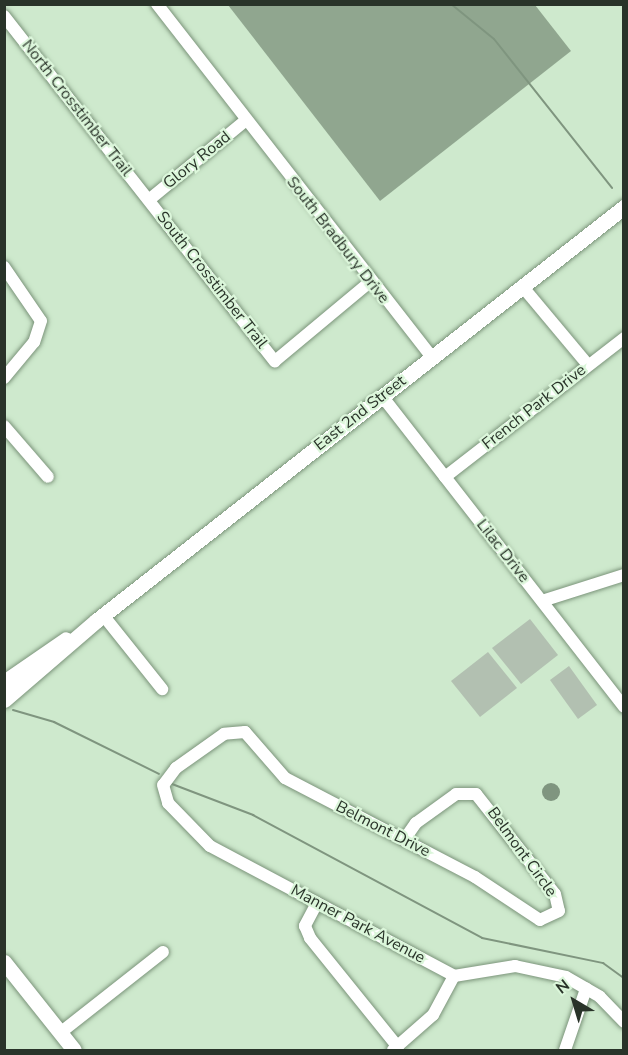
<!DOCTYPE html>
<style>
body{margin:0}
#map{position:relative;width:628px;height:1055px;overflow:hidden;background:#cee9cd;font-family:"Nunito Sans",sans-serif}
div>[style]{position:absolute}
.green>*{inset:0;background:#b2c0b1}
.forest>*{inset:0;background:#90a68f}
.water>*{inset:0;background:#7f957f}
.round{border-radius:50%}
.stream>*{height:2px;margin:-1px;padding:0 1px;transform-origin:1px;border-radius:1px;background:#7f957f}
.roads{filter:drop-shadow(0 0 2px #7b947a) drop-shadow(0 0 2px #7b947a)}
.minor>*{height:12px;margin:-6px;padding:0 6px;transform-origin:6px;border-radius:6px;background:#fff}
.major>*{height:15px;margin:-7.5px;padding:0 7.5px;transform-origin:7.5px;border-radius:7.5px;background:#fff}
span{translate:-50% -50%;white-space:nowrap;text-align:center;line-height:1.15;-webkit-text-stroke:4.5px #dbf6da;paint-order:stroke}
.street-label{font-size:16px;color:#293329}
.frame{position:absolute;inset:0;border:6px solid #293329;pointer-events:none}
.north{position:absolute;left:544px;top:971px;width:60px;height:60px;-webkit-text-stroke:4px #dbf6da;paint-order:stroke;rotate:322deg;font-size:16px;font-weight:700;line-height:24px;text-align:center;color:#293329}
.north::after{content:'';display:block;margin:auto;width:21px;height:27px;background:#293329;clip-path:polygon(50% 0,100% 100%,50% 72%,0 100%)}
</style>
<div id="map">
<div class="green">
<i style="clip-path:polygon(530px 619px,558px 655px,521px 684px,492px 648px)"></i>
<i style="clip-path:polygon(488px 652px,517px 688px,480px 717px,451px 681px)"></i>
<i style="clip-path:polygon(569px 666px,597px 705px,578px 719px,550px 680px)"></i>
</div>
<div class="forest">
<i style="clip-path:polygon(228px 5px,535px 5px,571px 51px,380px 201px)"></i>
</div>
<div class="water">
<i class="round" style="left:542px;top:783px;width:18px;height:18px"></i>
</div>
<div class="stream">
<i style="left:451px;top:4px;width:55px;rotate:39.1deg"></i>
<i style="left:494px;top:39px;width:190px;rotate:51.6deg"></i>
<i style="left:13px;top:710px;width:43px;rotate:16.3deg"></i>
<i style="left:54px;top:722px;width:117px;rotate:26.3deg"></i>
<i style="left:172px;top:784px;width:87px;rotate:20.9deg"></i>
<i style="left:253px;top:815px;width:260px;rotate:28.2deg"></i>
<i style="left:482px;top:938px;width:124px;rotate:11.7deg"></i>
<i style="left:603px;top:963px;width:26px;rotate:36deg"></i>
</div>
<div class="roads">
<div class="minor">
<i style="left:157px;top:4px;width:447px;rotate:52.1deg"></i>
<i style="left:4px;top:16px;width:439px;rotate:51.9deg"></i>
<i style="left:275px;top:361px;width:125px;rotate:-39.8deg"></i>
<i style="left:150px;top:199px;width:123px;rotate:-39.4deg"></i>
<i style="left:4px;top:267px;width:65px;rotate:55.6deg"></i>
<i style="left:41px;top:321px;width:22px;rotate:108deg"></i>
<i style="left:34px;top:342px;width:47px;rotate:129.8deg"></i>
<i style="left:522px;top:286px;width:103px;rotate:50.1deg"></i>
<i style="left:382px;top:396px;width:394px;rotate:52.1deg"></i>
<i style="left:4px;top:426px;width:67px;rotate:49.2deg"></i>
<i style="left:445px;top:477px;width:227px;rotate:-37.8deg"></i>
<i style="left:542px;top:601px;width:86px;rotate:-17.6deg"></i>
<i style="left:103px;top:615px;width:95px;rotate:51.4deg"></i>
<i style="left:404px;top:840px;width:21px;rotate:-55deg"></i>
<i style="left:416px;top:823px;width:49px;rotate:-35.9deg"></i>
<i style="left:456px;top:794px;width:20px"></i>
<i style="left:476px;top:794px;width:127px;rotate:51.7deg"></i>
<i style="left:555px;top:894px;width:17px;rotate:77deg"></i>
<i style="left:559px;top:911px;width:21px;rotate:155deg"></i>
<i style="left:540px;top:920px;width:78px;rotate:-146.5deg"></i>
<i style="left:475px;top:877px;width:214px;rotate:-152.5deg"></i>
<i style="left:285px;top:778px;width:61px;rotate:-131deg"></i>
<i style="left:245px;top:732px;width:21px;rotate:175deg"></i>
<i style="left:224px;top:734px;width:59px;rotate:144.7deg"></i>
<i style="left:176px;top:768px;width:21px;rotate:127deg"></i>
<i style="left:163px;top:785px;width:19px;rotate:74deg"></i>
<i style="left:168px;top:803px;width:60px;rotate:45.7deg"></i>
<i style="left:210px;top:846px;width:276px;rotate:28deg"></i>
<i style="left:454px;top:976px;width:62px;rotate:-9.3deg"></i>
<i style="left:515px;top:966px;width:52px;rotate:12.2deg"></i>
<i style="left:566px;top:977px;width:39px;rotate:30deg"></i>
<i style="left:600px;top:997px;width:35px;rotate:46deg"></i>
<i style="left:317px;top:903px;width:26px;rotate:118deg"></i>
<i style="left:305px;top:926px;width:13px;rotate:67deg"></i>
<i style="left:310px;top:938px;width:140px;rotate:51.1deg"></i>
<i style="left:60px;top:1033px;width:131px;rotate:-38.2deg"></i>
<i style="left:393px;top:1050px;width:53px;rotate:-41.2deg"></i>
<i style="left:433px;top:1015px;width:44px;rotate:-61.7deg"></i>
<i style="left:565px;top:1050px;width:65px;rotate:-71deg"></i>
</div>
<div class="major">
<i style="left:4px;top:682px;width:75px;rotate:-34.7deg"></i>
<i style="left:4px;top:700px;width:123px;rotate:-40.7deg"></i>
<i style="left:97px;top:620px;width:670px;rotate:-38.09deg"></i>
<i style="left:4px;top:962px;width:112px;rotate:51.5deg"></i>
</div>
</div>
<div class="street-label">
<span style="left:77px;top:108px;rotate:52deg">North Crosstimber Trail</span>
<span style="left:197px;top:160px;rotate:-39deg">Glory Road</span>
<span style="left:338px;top:240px;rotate:52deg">South Bradbury Drive</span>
<span style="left:212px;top:280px;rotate:52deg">South Crosstimber Trail</span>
<span style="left:534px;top:407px;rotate:-38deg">French Park Drive</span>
<span style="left:360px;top:413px;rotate:-38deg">East 2nd Street</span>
<span style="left:503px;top:551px;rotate:52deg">Lilac Drive</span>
<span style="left:383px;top:829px;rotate:27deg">Belmont Drive</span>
<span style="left:522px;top:852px;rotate:54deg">Belmont Circle</span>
<span style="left:358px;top:924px;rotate:28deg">Manner Park Avenue</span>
</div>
<div class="frame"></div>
<div class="north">N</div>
</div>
